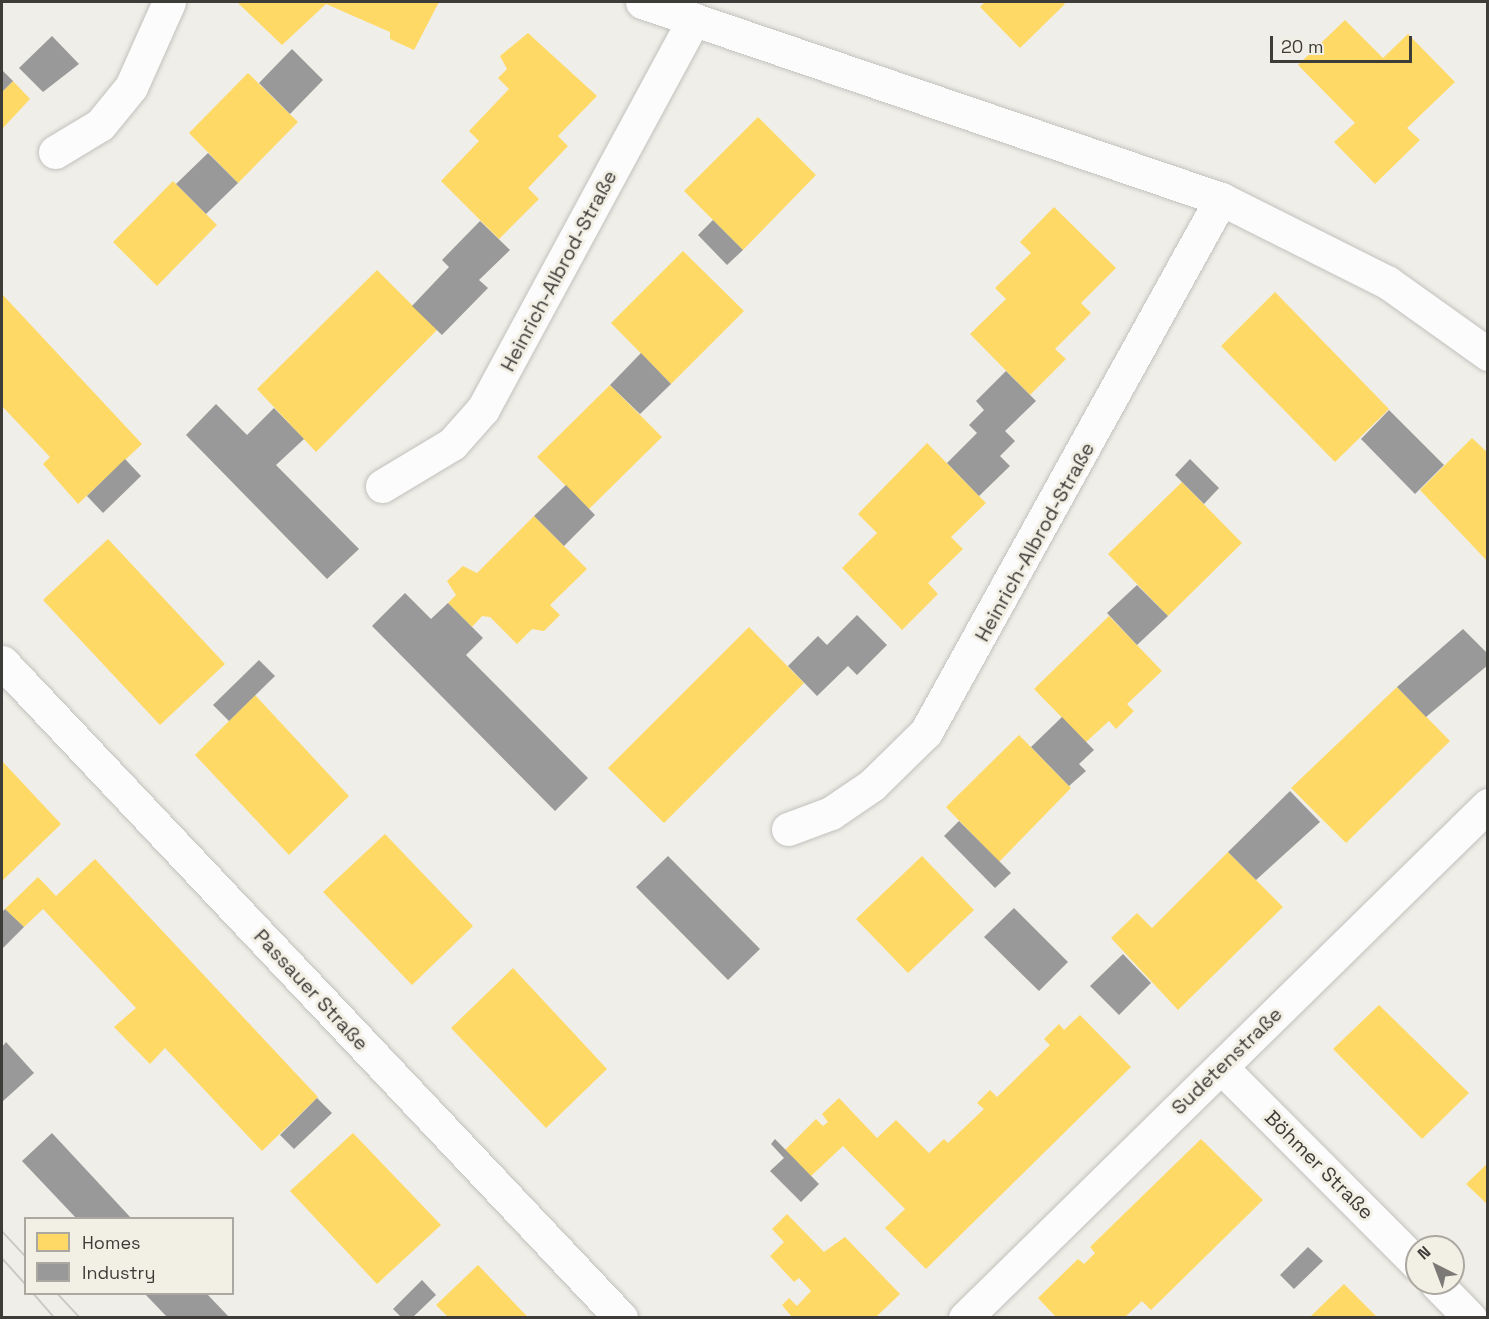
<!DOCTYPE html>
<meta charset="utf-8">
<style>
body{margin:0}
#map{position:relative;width:1489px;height:1319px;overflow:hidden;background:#efeee8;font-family:"Space Grotesk",sans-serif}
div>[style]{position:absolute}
.homes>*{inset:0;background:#ffd966}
.industry>*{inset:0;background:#999}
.roads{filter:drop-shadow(0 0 2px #c2c1bd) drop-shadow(0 0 2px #c2c1bd)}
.street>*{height:33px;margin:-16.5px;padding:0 16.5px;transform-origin:16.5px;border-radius:16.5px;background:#fdfcfc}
.tram>*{height:1.5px;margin:-0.75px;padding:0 0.75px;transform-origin:0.75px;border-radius:0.75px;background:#c9c9c8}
span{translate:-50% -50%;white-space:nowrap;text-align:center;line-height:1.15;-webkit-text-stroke:6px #f2f0e5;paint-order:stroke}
.street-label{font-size:20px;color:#3d3c38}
.frame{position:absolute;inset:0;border:3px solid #3d3c38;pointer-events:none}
.legend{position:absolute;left:24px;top:1217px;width:210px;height:78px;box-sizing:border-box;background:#f2f0e5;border:2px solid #aaa8a0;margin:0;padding:8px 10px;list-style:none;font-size:18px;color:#3d3c38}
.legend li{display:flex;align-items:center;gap:12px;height:30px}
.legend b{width:30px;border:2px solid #aaa8a0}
.north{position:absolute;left:1405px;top:1235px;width:60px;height:60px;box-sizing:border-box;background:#f2f0e5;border:2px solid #aaa8a0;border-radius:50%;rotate:318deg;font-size:16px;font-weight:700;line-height:24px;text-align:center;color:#3d3c38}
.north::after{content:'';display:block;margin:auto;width:21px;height:27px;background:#7b7a76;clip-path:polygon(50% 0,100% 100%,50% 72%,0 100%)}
.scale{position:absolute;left:1270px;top:36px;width:142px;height:27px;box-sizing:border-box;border:3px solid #3d3c38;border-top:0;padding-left:8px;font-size:18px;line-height:21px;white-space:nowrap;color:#3d3c38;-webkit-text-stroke:4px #f2f0e5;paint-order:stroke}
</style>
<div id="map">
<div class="homes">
<i style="clip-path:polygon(237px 2px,439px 2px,414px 50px,390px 39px,390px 32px,326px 4px,282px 45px)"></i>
<i style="clip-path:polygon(985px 2px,1062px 2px,1065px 4px,1020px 48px,980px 7px)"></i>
<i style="clip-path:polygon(1345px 20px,1383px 58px,1408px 34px,1455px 82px,1407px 128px,1420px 140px,1375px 184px,1334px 142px,1355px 123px,1298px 65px)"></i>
<i style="clip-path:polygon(528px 33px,597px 96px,558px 136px,568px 146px,528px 188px,539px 199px,499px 239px,441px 181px,479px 141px,469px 131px,509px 89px,498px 78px,507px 69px,500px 56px)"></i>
<i style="clip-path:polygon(248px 73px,298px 122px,238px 183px,189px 133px)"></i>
<i style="clip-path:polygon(13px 81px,30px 99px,2px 129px,2px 92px)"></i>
<i style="clip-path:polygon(758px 117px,816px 175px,743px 250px,684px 191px)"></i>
<i style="clip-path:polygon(173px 181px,217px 225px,157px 286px,113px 242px)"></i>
<i style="clip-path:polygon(1054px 207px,1116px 268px,1081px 303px,1091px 313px,1055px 349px,1066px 359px,1030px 395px,970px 334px,1006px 299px,995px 288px,1031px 253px,1020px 242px)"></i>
<i style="clip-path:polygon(683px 251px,744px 311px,671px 384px,611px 323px)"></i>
<i style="clip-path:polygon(377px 270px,437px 330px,316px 452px,257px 389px)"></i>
<i style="clip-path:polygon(1275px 292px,1389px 409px,1335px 462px,1221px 346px)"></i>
<i style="clip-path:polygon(2px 294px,142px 444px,78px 504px,43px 464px,50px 457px,2px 406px)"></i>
<i style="clip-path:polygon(610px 385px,662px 437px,589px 509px,537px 457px)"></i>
<i style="clip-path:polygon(1472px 438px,1488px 453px,1488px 562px,1420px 490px)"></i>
<i style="clip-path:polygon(927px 443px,986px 503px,951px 537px,963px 549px,928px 583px,938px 594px,902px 630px,842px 568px,877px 533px,858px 514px)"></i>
<i style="clip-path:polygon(1182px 482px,1242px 543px,1168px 616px,1108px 554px)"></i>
<i style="clip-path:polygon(534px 516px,587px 569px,550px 605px,560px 615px,544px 631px,532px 629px,517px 644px,490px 617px,482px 616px,472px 627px,448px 603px,456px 595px,447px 581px,463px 566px,477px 573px)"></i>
<i style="clip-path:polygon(108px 539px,225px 664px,160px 725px,43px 600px)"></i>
<i style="clip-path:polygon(1109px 616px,1162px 671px,1127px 704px,1134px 711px,1116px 729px,1109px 721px,1086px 742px,1034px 689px)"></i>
<i style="clip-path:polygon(749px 627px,804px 683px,664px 823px,608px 768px)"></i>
<i style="clip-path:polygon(1397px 687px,1450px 741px,1346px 843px,1291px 788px)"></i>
<i style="clip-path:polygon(255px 695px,349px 796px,289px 855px,195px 755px)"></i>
<i style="clip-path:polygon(1019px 735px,1071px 788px,999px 862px,946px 807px)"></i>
<i style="clip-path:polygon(2px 761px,61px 824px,2px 881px)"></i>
<i style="clip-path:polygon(385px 834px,473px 926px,412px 985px,323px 892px)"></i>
<i style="clip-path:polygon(1228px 852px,1283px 907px,1178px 1010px,1111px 938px,1137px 913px,1152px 928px)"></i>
<i style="clip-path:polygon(922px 856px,974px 910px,908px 973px,856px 919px)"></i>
<i style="clip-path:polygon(95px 859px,318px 1097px,262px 1151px,165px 1048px,150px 1064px,114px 1027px,136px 1008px,43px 909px,24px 927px,5px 909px,38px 877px,56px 896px)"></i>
<i style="clip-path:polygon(513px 968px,607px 1069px,546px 1128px,451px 1028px)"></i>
<i style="clip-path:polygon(1379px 1005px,1469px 1093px,1422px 1139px,1333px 1049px)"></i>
<i style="clip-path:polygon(1080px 1015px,1131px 1067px,926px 1269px,885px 1228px,905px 1209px,843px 1146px,811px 1176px,785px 1150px,816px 1119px,823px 1126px,828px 1122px,822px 1114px,839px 1098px,877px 1138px,896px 1120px,929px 1153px,944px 1139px,948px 1143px,984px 1109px,977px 1103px,990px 1090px,997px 1097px,1050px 1045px,1044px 1039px,1059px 1024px,1064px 1030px)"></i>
<i style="clip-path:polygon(353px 1133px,441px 1225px,377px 1284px,290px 1191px)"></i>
<i style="clip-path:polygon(1201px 1139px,1263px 1200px,1151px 1310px,1142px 1301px,1125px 1317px,1056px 1317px,1038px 1298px,1078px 1259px,1084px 1264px,1095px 1253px,1090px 1247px)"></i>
<i style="clip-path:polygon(1488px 1163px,1488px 1205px,1466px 1184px)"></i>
<i style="clip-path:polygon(787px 1214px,824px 1252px,845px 1237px,900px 1294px,876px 1317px,792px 1317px,782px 1305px,789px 1298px,797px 1306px,811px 1291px,799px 1278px,794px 1282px,770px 1256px,784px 1242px,772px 1229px)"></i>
<i style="clip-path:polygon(478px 1265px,521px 1310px,528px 1317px,448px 1317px,436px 1305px)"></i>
<i style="clip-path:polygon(1344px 1284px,1377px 1317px,1310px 1317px)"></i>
</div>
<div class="industry">
<i style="clip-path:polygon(52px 36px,79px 64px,43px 92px,19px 68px)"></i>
<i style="clip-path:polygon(292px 49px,323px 80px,290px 114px,259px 83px)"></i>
<i style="clip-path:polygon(2px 70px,13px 81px,2px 92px)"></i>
<i style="clip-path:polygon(208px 153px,238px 183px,206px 214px,176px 184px)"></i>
<i style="clip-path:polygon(713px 220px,743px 250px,727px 265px,698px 235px)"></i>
<i style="clip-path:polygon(480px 221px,510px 250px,479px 280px,488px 288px,442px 335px,412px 306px,449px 267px,442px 260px)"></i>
<i style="clip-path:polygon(641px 353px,671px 384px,640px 414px,610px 385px)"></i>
<i style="clip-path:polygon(1006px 371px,1036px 401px,1005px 431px,1015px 441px,1000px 456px,1010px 466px,979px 496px,947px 463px,977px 433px,969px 425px,984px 410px,976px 401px)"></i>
<i style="clip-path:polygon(216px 404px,247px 435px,274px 408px,304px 439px,276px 465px,359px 549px,327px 579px,186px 435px)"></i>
<i style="clip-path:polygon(1389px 410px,1444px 465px,1415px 494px,1361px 439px)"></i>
<i style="clip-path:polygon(125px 459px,141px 476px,103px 513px,87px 496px)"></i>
<i style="clip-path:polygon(1190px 459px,1219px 488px,1204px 504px,1175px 475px)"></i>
<i style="clip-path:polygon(566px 485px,595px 515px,564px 546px,534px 516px)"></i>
<i style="clip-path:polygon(1137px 585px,1168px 616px,1137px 645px,1107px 613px)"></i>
<i style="clip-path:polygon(405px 593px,431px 619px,448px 603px,483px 638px,466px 655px,588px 778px,555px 811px,372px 626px)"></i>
<i style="clip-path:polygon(857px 615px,887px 645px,857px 675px,848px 666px,817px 696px,788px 666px,818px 636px,827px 645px)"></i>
<i style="clip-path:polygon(1463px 629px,1488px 654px,1488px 665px,1426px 717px,1397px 687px)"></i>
<i style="clip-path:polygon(259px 660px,275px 676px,229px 721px,213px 705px)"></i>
<i style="clip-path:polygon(1062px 717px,1094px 750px,1079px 764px,1086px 771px,1069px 786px,1031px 747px)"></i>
<i style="clip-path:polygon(1290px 791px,1320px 822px,1256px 880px,1228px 852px)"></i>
<i style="clip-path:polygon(959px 821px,1011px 873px,995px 888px,944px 836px)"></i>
<i style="clip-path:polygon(668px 856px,760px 949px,728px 980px,636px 887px)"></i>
<i style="clip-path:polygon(1014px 908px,1068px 962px,1039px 991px,984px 937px)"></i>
<i style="clip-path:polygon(5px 909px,24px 927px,2px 949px,2px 912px)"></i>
<i style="clip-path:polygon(1123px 954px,1151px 983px,1119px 1015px,1090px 986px)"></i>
<i style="clip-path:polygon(6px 1042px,34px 1073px,2px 1102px,2px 1047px)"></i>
<i style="clip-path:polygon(317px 1098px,332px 1113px,294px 1149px,280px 1135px)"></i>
<i style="clip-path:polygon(52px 1133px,131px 1218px,76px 1218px,22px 1161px)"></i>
<i style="clip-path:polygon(775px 1139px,819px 1184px,801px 1202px,770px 1171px,784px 1158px,771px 1144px)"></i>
<i style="clip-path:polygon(1308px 1247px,1323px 1261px,1294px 1289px,1280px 1275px)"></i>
<i style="clip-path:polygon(422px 1280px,436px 1295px,413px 1317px,401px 1317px,393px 1309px)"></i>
<i style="clip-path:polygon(145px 1294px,207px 1294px,229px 1317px,167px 1317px)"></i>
</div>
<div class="roads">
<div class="street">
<i style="left:642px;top:2px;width:612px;rotate:18.79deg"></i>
<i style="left:1221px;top:199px;width:186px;rotate:26.6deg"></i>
<i style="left:1387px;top:282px;width:124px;rotate:35.5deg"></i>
<i style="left:55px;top:152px;width:52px;rotate:-31deg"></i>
<i style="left:100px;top:125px;width:49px;rotate:-50.8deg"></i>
<i style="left:131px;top:87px;width:93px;rotate:-65.9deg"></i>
<i style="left:382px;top:486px;width:82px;rotate:-31deg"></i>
<i style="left:452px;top:444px;width:47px;rotate:-48.5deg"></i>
<i style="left:483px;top:409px;width:443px;rotate:-61.6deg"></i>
<i style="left:2px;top:662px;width:902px;rotate:46.66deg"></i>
<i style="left:788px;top:829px;width:46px;rotate:-20.4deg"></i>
<i style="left:831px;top:813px;width:50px;rotate:-34.3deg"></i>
<i style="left:872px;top:785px;width:76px;rotate:-44.5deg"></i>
<i style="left:926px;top:732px;width:609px;rotate:-61.04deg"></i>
<i style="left:1221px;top:1067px;width:278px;rotate:45.1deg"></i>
<i style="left:1436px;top:1283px;width:49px;rotate:45.8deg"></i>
<i style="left:965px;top:1318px;width:733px;rotate:-44.45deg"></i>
</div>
</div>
<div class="tram">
<i style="left:2px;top:1231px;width:35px;rotate:47deg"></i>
<i style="left:2px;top:1258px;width:36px;rotate:48deg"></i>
<i style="left:34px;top:1294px;width:32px;rotate:49deg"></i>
<i style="left:58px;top:1294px;width:33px;rotate:47deg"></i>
</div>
<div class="street-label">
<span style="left:559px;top:271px;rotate:-62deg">Heinrich-Albrod-Straße</span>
<span style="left:1035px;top:542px;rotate:-61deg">Heinrich-Albrod-Straße</span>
<span style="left:311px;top:990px;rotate:47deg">Passauer Straße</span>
<span style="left:1227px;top:1061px;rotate:-44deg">Sudetenstraße</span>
<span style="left:1319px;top:1165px;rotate:45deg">Böhmer Straße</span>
</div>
<div class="frame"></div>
<ul class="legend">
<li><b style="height:16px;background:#ffd966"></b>Homes</li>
<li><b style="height:16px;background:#999"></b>Industry</li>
</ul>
<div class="north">N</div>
<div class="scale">20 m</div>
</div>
